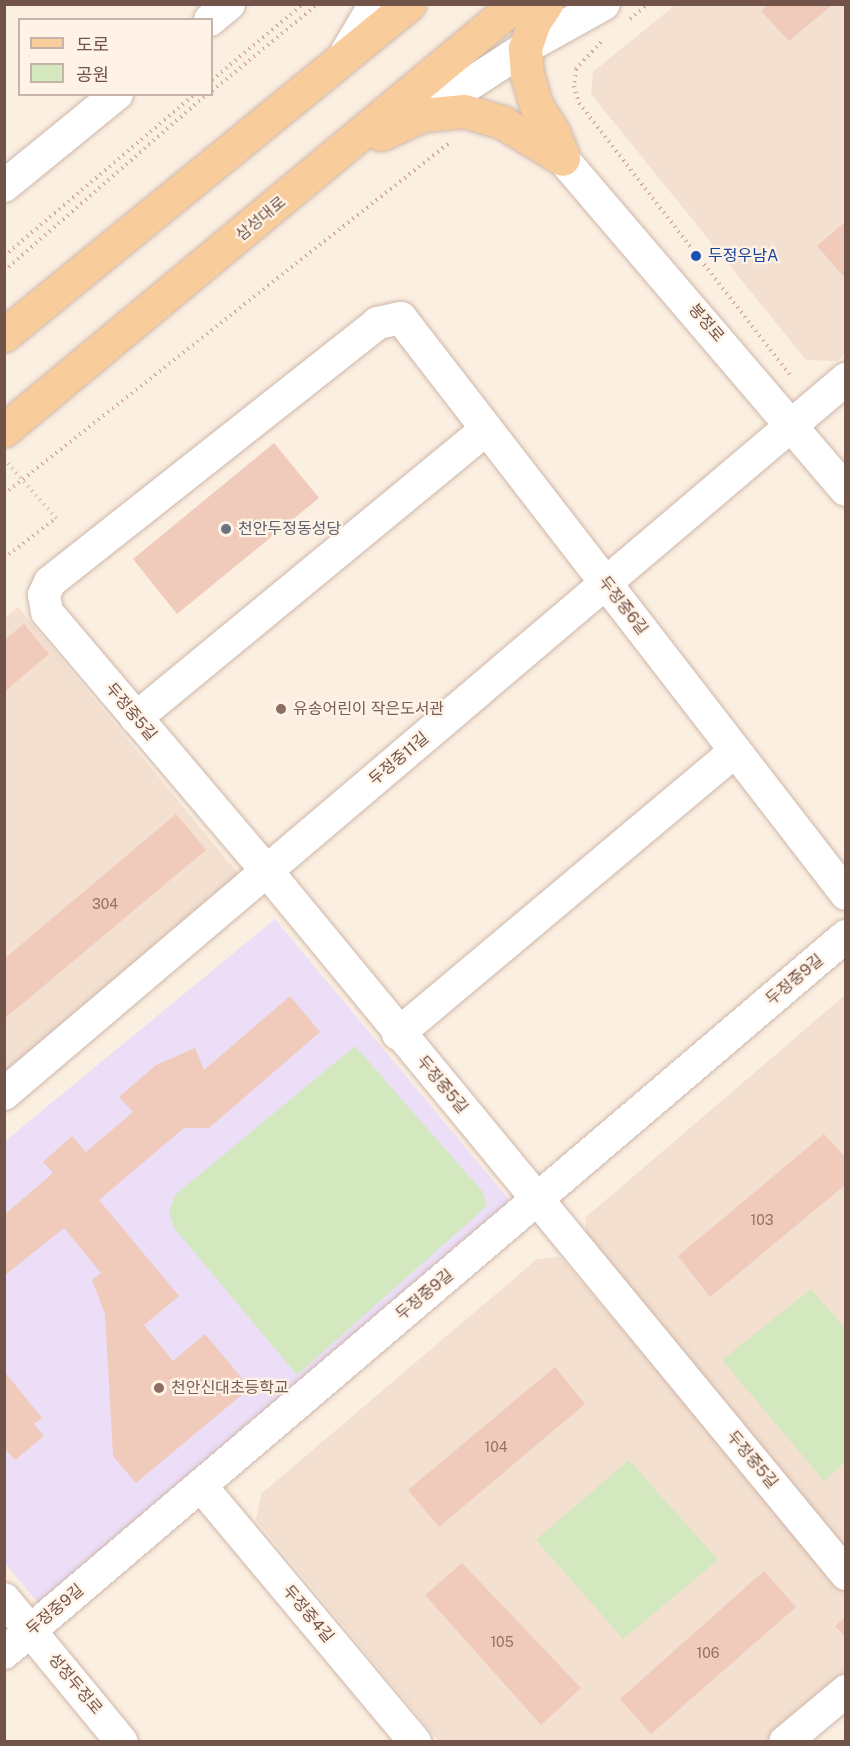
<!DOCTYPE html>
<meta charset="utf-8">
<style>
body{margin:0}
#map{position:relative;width:850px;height:1746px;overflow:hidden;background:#fbefe1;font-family:"Public Sans","Noto Sans KR",sans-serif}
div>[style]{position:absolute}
.residential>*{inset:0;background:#f3e0d0}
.education>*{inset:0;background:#ecdef7}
.green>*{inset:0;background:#d4e8c0}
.building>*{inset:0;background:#f0caba}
.path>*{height:4px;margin-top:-2px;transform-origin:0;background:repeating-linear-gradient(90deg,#d4ad9d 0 1.5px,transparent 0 6px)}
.roads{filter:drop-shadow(0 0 2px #ceb7ab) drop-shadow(0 0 2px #ceb7ab)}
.minor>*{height:32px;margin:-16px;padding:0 16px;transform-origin:16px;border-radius:16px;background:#fff}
.major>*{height:33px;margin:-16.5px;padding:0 16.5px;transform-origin:16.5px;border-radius:16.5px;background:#f9cd9b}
.path-bridge>*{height:4px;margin-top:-2px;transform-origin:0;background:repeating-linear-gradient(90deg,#d4ad9d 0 1.5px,transparent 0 6px)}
.dots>*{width:16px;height:16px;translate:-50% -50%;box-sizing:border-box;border:3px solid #fff3e7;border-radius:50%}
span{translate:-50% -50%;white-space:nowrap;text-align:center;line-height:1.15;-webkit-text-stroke:4.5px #fff3e7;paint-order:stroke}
.number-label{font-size:14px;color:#927165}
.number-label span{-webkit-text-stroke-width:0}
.street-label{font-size:16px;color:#725349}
.transit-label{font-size:16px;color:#164399}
.left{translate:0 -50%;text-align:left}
.worship-label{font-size:16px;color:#5b616d}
.education-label{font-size:16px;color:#785e54}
.frame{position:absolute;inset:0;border:6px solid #725349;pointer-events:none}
.legend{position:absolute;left:18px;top:18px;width:195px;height:78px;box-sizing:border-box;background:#fff3e7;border:2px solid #c7b3a8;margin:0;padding:8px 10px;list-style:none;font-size:18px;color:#725349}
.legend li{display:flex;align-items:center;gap:12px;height:30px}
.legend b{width:30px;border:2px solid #c7b3a8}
</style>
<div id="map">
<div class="residential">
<i style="clip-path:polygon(675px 5px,845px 5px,845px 353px,837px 361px,806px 360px,591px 94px,593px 72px)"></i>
<i style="clip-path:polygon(18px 607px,251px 889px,5px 1091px,4px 618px)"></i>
<i style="clip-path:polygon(845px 995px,845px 1553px,586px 1243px,586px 1217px)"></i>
<i style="clip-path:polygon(560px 1257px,845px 1591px,845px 1683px,776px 1741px,439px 1741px,256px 1520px,261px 1494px,537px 1259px)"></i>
</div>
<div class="education">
<i style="clip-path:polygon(275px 919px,521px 1214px,47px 1614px,5px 1563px,4px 1142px)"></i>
</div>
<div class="green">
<i style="clip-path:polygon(355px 1046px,483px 1192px,487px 1206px,297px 1375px,174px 1228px,169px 1212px,175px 1195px)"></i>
<i style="clip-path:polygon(811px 1289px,845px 1328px,845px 1462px,824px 1481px,722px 1360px)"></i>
<i style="clip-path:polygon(629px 1460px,718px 1560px,623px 1639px,536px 1540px)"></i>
</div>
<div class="building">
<i style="clip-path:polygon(768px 4px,833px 4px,789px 41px,761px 11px)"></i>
<i style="clip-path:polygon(846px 221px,846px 279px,817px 246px)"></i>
<i style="clip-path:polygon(274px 443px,319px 498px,177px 614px,133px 559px)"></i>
<i style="clip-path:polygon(24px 624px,49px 654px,4px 692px,4px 640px)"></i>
<i style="clip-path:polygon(176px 814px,206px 850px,4px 1019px,4px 959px)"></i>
<i style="clip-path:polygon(290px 996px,320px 1032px,209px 1128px,184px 1128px,99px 1200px,179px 1296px,144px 1325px,173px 1361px,205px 1334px,250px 1388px,136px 1483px,113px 1456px,105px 1314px,92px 1280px,101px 1273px,64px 1228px,4px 1276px,4px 1215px,53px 1173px,43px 1162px,72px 1136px,86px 1152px,133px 1112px,119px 1097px,156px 1065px,195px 1048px,204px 1070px)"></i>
<i style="clip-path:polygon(824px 1134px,846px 1158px,846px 1184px,710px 1297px,678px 1256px)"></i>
<i style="clip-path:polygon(555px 1367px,585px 1404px,439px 1527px,408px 1490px)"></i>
<i style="clip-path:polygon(4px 1371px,42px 1418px,34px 1424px,44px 1436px,15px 1460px,4px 1448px)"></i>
<i style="clip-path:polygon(462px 1563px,581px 1688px,541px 1725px,425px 1595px)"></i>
<i style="clip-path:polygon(764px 1571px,796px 1607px,651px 1734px,620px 1699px)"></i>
<i style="clip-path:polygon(846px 1617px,846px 1637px,835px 1626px)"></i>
</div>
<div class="path">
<i style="left:630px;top:19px;width:23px;rotate:-40deg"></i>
<i style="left:601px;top:42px;width:37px;rotate:133deg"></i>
<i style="left:576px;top:69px;width:17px;rotate:97deg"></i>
<i style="left:574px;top:86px;width:18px;rotate:74deg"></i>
<i style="left:579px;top:103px;width:344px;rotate:52.2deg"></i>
<i style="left:212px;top:80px;width:119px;rotate:-39.9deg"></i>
<i style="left:212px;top:91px;width:137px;rotate:-39.4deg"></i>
<i style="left:4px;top:256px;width:250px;rotate:-40.3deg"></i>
<i style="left:4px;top:271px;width:269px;rotate:-41.1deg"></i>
<i style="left:4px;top:494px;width:567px;rotate:-38.27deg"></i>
<i style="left:4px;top:558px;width:66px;rotate:-37.6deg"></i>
</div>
<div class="roads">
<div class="minor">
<i style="left:210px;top:20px;width:25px;rotate:-40deg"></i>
<i style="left:346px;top:53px;width:57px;rotate:-59.4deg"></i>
<i style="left:422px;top:115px;width:123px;rotate:-33deg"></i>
<i style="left:525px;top:48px;width:90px;rotate:-29.1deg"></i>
<i style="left:563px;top:159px;width:435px;rotate:49.5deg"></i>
<i style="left:4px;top:186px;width:146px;rotate:-39.2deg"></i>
<i style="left:136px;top:718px;width:454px;rotate:-39.5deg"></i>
<i style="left:846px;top:894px;width:728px;rotate:-127.69deg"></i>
<i style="left:401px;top:318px;width:24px;rotate:168deg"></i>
<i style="left:378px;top:323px;width:418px;rotate:141.7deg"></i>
<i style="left:50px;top:582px;width:14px;rotate:115deg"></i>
<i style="left:44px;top:595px;width:17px;rotate:80deg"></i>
<i style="left:47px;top:612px;width:340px;rotate:49.7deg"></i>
<i style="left:267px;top:871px;width:911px;rotate:50.52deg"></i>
<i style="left:398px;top:1034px;width:440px;rotate:-40deg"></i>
<i style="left:4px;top:1094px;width:1105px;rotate:-40.34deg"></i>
<i style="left:201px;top:1486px;width:334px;rotate:50.1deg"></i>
<i style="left:4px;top:1599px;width:185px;rotate:50.5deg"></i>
<i style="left:4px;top:1653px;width:1106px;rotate:-40.42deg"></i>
<i style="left:785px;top:1742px;width:80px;rotate:-39.9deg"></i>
</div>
<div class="major">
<i style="left:546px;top:4px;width:22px;rotate:124deg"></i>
<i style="left:534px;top:22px;width:28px;rotate:109deg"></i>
<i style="left:525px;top:48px;width:26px;rotate:86deg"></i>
<i style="left:527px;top:74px;width:32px;rotate:74deg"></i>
<i style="left:536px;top:105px;width:32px;rotate:58deg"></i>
<i style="left:553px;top:132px;width:27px;rotate:68deg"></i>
<i style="left:381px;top:134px;width:45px;rotate:-24.9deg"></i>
<i style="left:422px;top:115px;width:42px;rotate:-5.4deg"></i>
<i style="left:464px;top:111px;width:40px;rotate:16deg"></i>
<i style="left:502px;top:122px;width:71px;rotate:31.2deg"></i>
<i style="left:4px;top:335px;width:523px;rotate:-39.26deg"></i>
<i style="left:4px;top:430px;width:666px;rotate:-39.76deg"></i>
</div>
</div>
<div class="path-bridge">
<i style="left:4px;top:459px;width:79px;rotate:48.6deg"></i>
</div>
<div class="dots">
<i style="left:696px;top:256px;background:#1a4fb4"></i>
<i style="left:226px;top:529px;background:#6b7280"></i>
<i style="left:281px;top:709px;background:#8d6e63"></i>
<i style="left:159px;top:1388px;background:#8d6e63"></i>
</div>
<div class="number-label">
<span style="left:105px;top:904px">304</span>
<span style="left:762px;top:1220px">103</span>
<span style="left:496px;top:1447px">104</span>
<span style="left:502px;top:1642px">105</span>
<span style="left:708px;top:1653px">106</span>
</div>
<div class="street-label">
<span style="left:261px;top:219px;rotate:-40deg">삼성대로</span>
<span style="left:706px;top:323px;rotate:49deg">봉정로</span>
<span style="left:623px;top:606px;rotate:52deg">두정중6길</span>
<span style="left:131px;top:712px;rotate:50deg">두정중5길</span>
<span style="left:399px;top:759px;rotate:-40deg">두정중11길</span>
<span style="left:795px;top:980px;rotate:-40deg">두정중9길</span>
<span style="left:442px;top:1085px;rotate:50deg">두정중5길</span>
<span style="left:425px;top:1295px;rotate:-40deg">두정중9길</span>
<span style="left:752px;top:1460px;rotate:50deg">두정중5길</span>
<span style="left:55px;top:1610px;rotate:-40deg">두정중9길</span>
<span style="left:308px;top:1614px;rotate:50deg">두정중4길</span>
<span style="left:75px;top:1684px;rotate:50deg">성정두정로</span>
</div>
<div class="transit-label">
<span class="left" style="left:708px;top:256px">두정우남A</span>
</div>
<div class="worship-label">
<span class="left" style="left:238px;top:529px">천안두정동성당</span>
</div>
<div class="education-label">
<span class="left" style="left:293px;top:709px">유송어린이 작은도서관</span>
<span class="left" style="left:171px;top:1388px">천안신대초등학교</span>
</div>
<div class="frame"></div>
<ul class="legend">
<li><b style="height:8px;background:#f9cd9b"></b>도로</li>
<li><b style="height:16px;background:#d4e8c0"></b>공원</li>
</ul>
</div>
